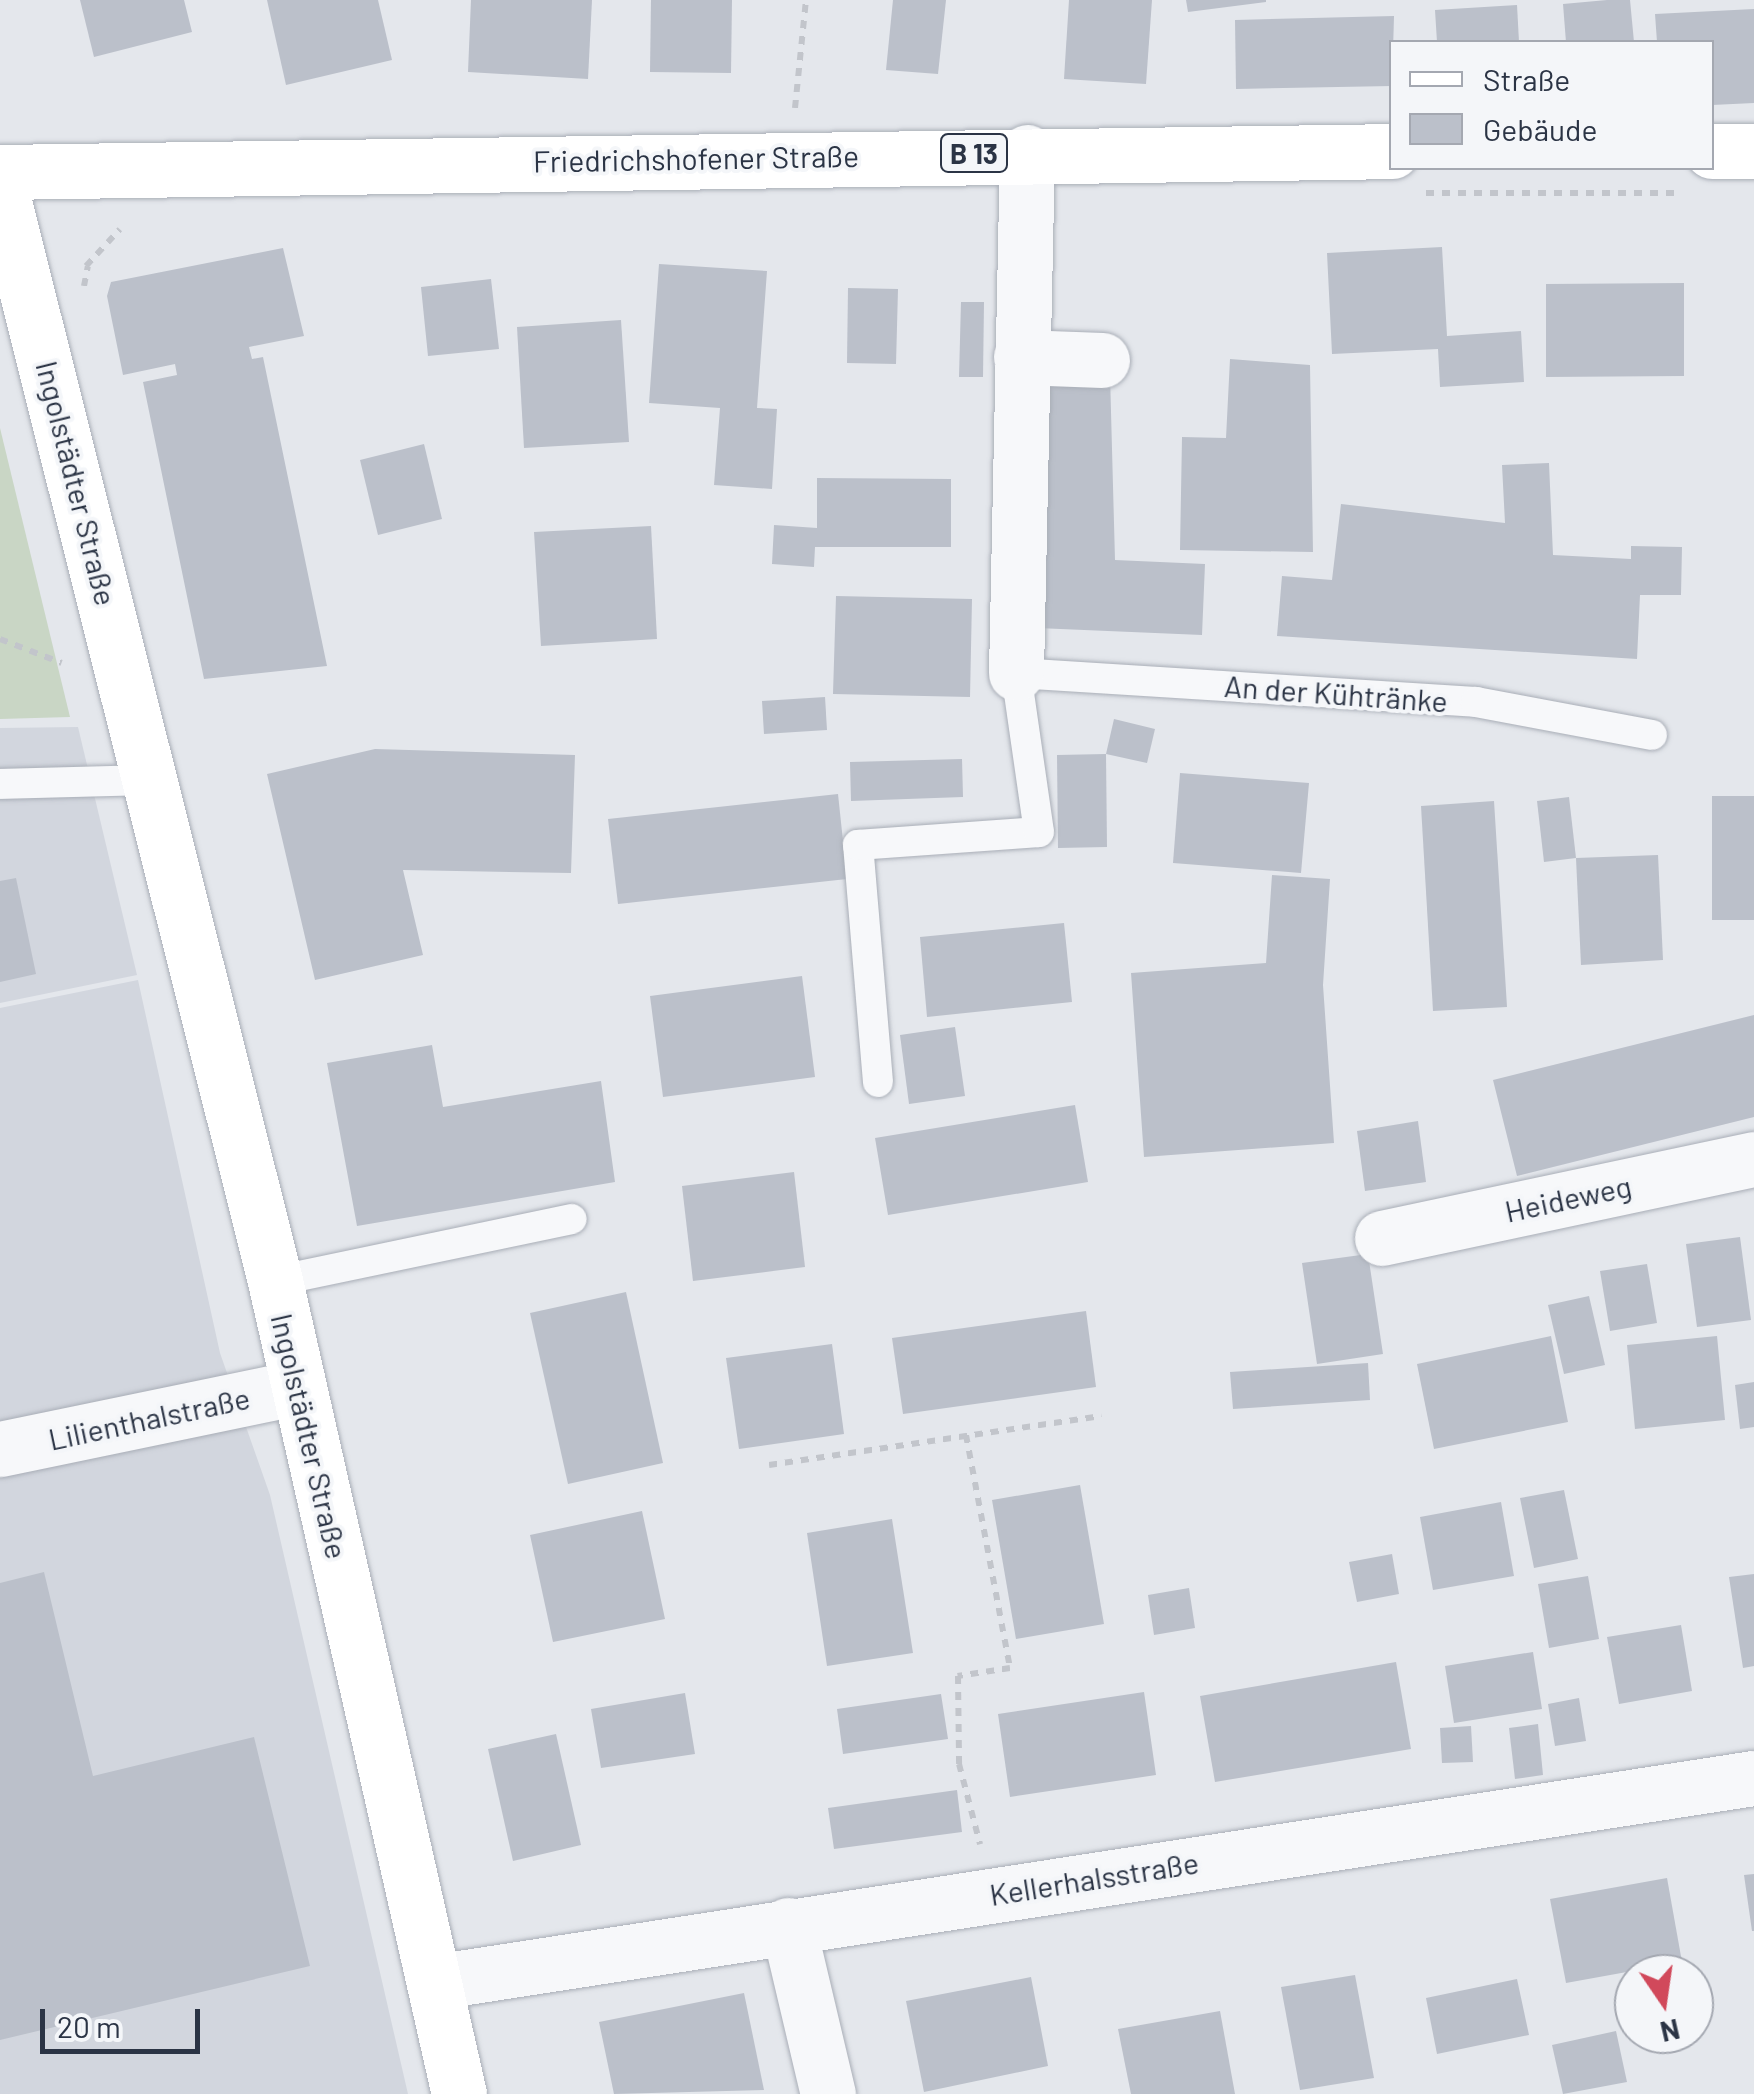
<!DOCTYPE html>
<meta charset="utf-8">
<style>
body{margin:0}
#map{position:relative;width:1754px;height:2094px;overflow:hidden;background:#e4e7ec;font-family:Barlow,sans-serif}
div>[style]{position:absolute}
.built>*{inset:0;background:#d2d6de}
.green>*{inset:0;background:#c9d6c5}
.building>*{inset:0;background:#bbc0ca}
.path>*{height:6px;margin-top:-3px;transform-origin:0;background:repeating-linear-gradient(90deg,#c2c5cb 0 8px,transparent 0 16px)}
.roads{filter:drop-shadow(0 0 2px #a9aeb7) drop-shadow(0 0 2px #a9aeb7)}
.lane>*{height:30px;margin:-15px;padding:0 15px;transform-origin:15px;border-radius:15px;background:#f7f8fa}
.street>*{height:55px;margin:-27.5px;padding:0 27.5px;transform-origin:27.5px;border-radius:27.5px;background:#f7f8fa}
.secondary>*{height:55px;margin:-27.5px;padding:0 27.5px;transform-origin:27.5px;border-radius:27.5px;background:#fff}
.primary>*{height:55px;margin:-27.5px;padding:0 27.5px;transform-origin:27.5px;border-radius:27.5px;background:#fff}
span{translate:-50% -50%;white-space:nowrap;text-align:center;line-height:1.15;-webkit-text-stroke:8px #f4f6f9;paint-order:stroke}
.shield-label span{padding:2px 8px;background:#f4f6f9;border:2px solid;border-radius:8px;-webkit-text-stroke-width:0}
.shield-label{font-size:28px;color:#2b3445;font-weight:700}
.street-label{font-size:30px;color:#2b3445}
.legend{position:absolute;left:1389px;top:40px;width:325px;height:130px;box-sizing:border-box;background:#f4f6f9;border:2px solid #a4a8b1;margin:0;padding:12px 18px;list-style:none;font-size:30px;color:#2b3445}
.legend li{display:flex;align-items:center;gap:20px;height:50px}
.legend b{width:50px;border:2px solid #a4a8b1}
.north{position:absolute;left:1614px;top:1954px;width:100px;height:100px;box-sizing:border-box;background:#f4f6f9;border:2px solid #a4a8b1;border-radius:50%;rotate:167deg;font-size:28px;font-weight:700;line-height:40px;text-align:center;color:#2b3445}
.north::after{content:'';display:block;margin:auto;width:35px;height:45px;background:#d1495b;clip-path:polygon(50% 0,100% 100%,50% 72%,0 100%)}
.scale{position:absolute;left:40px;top:2009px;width:160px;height:45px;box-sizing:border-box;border:5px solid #2b3445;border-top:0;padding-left:12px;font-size:30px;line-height:35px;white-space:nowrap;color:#2b3445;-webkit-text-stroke:8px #f4f6f9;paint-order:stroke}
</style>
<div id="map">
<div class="built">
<i style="clip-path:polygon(78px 727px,137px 975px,0 1003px,0 728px)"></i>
<i style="clip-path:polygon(138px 980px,220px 1353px,270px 1495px,408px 2094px,0 2094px,0 1008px)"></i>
</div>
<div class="green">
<i style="clip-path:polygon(0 428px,70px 717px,0 719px)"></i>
</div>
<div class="building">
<i style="clip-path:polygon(80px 0,184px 0,192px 32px,94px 57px)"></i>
<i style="clip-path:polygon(267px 0,378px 0,392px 60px,286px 85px)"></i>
<i style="clip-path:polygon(471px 0,592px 0,588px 79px,468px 72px)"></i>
<i style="clip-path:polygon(651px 0,732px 0,731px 73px,650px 72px)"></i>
<i style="clip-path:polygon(893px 0,946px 0,938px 74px,886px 70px)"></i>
<i style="clip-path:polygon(1069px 0,1152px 0,1146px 84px,1064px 79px)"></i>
<i style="clip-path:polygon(1186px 0,1266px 0,1266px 2px,1188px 12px)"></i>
<i style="clip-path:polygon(1607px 0,1630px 0,1634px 42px,1566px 42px,1563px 4px)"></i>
<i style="clip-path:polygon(1517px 5px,1519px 42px,1437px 42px,1435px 10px)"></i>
<i style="clip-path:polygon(1754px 9px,1754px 103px,1712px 105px,1712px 42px,1657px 42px,1655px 14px)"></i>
<i style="clip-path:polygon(1394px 16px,1392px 86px,1236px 89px,1235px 20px)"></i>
<i style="clip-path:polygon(1442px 247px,1447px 336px,1521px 331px,1524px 382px,1440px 387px,1438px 349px,1332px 354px,1327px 253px)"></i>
<i style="clip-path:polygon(283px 248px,304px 336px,249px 347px,252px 359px,263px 357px,327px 666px,204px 679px,143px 382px,177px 375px,175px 364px,123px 375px,107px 296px,111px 282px)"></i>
<i style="clip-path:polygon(659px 264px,767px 271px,757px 408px,777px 409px,772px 489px,714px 485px,720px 408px,649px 403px)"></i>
<i style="clip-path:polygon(491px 279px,499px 349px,428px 356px,421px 287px)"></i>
<i style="clip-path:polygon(1684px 283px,1684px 376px,1546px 377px,1546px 284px)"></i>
<i style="clip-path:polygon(848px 288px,898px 289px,896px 364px,847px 363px)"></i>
<i style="clip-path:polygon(961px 302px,984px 302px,983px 377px,959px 377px)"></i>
<i style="clip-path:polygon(621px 320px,629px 442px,524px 448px,517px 327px)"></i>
<i style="clip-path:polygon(1230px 359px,1310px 365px,1313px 552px,1180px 550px,1182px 437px,1226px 438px)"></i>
<i style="clip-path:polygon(1110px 374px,1115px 560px,1205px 564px,1202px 635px,1037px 628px,1031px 376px)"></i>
<i style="clip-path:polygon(424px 444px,442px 519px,378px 535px,360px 460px)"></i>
<i style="clip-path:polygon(1549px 463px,1553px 555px,1631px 559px,1631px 546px,1682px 547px,1681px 595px,1640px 595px,1637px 659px,1277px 636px,1282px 576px,1332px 580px,1341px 504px,1505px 523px,1502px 465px)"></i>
<i style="clip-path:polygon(817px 478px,951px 479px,951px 547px,815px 547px,814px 567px,772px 564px,774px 525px,817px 528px)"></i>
<i style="clip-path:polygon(651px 526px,657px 639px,541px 646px,534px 532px)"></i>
<i style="clip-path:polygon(836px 596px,972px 599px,970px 697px,833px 694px)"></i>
<i style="clip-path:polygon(825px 697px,827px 730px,764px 734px,762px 701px)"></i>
<i style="clip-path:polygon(1114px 719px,1155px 729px,1147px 763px,1106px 754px)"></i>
<i style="clip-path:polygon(375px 749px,575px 755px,571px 873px,403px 870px,423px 955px,315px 980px,267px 774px)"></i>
<i style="clip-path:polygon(1106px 754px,1107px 847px,1058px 848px,1057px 755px)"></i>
<i style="clip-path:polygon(962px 759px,963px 797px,851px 801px,850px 762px)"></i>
<i style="clip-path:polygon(1180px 773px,1309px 783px,1301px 873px,1173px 863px)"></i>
<i style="clip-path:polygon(838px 794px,847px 879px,618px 904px,608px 819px)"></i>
<i style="clip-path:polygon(1712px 796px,1754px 796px,1754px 920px,1712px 920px)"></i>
<i style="clip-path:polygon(1569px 797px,1576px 858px,1544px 862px,1537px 801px)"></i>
<i style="clip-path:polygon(1494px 801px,1507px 1007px,1433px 1011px,1421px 806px)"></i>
<i style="clip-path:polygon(1658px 855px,1663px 960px,1581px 965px,1576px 858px)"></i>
<i style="clip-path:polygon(1272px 875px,1330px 879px,1323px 985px,1334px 1143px,1144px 1157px,1131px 973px,1266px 963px)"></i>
<i style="clip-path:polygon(16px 878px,36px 974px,0 982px,0 881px)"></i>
<i style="clip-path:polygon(1064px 923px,1072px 1002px,927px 1017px,920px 937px)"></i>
<i style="clip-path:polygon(802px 976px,815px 1077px,663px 1097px,650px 996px)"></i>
<i style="clip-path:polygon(1754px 1015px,1754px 1117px,1517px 1176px,1493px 1080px)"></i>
<i style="clip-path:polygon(955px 1027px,965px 1096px,909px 1104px,900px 1035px)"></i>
<i style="clip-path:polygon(432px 1045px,443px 1107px,601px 1081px,615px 1182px,357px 1226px,327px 1063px)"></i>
<i style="clip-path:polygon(1075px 1105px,1088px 1182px,888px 1215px,875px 1138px)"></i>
<i style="clip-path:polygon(1418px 1121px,1426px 1182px,1365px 1191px,1357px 1131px)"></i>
<i style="clip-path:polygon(794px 1172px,805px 1267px,693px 1281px,682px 1186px)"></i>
<i style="clip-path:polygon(1740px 1237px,1751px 1320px,1697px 1327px,1686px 1244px)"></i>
<i style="clip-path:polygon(1368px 1254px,1383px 1354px,1317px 1364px,1302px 1263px)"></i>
<i style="clip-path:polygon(1647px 1264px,1657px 1323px,1610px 1331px,1600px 1271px)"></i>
<i style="clip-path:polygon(626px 1292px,663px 1463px,568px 1484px,530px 1313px)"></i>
<i style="clip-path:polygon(1589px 1296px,1605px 1365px,1564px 1374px,1548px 1305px)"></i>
<i style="clip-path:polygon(1086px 1311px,1096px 1387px,903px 1414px,892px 1338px)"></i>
<i style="clip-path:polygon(1551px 1336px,1568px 1422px,1434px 1449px,1417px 1364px)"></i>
<i style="clip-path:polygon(1717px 1336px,1725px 1420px,1635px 1429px,1627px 1345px)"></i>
<i style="clip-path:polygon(832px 1344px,844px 1434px,739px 1449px,726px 1358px)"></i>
<i style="clip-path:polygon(1368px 1363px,1370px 1400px,1233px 1409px,1230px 1372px)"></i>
<i style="clip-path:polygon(1754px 1382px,1754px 1427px,1740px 1429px,1735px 1385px)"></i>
<i style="clip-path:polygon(1080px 1485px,1104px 1624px,1016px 1639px,992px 1500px)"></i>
<i style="clip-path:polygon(1564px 1490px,1578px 1559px,1534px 1568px,1520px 1498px)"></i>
<i style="clip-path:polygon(1501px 1502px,1514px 1576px,1433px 1590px,1420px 1517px)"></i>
<i style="clip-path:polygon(642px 1511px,665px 1619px,553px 1642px,530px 1535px)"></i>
<i style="clip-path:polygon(892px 1519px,913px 1653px,827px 1666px,807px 1533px)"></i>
<i style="clip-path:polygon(1392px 1554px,1399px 1594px,1357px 1602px,1349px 1562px)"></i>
<i style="clip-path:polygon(44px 1572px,93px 1776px,254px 1737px,310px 1966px,0 2040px,0 1583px)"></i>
<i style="clip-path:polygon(1754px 1574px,1754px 1666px,1743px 1668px,1729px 1577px)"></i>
<i style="clip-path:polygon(1588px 1576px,1599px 1639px,1549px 1648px,1538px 1584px)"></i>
<i style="clip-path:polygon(1189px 1588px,1195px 1628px,1154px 1635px,1148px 1595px)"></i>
<i style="clip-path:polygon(1681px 1625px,1692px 1691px,1619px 1704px,1607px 1637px)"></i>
<i style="clip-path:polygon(1533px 1652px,1542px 1709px,1454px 1723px,1445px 1666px)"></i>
<i style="clip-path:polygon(1396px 1662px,1411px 1749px,1215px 1782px,1200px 1696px)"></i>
<i style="clip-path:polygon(1144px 1692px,1156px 1775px,1010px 1797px,998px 1714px)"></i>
<i style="clip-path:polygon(685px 1693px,695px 1754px,601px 1768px,591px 1709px)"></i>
<i style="clip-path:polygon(941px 1694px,948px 1739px,843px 1754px,837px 1709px)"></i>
<i style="clip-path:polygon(1579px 1698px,1586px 1741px,1555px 1746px,1548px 1704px)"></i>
<i style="clip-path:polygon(1538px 1724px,1543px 1775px,1515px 1779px,1509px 1728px)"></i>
<i style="clip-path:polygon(1471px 1726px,1473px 1762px,1442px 1763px,1440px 1728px)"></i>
<i style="clip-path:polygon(556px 1734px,581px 1845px,513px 1861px,488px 1749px)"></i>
<i style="clip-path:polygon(957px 1790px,962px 1832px,834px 1849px,828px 1808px)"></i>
<i style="clip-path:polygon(1754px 1874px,1754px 1931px,1752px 1931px,1744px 1875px)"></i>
<i style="clip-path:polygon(1667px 1878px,1682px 1962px,1566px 1983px,1550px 1899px)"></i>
<i style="clip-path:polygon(1355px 1975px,1374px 2078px,1300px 2090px,1281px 1987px)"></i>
<i style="clip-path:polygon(1031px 1977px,1048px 2066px,924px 2092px,906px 2001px)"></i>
<i style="clip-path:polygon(1517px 1979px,1529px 2035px,1437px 2054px,1426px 1998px)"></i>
<i style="clip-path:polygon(744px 1993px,764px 2090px,614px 2094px,599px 2022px)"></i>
<i style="clip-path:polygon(1220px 2011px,1235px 2094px,1131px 2094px,1118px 2029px)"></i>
<i style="clip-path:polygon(1616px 2031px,1627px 2082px,1563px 2094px,1552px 2045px)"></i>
</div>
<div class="path">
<i style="left:795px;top:108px;width:109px;rotate:-84.2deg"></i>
<i style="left:1426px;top:193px;width:252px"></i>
<i style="left:86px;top:266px;width:50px;rotate:-47.4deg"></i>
<i style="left:84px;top:286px;width:20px;rotate:-79deg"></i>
<i style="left:0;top:639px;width:66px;rotate:21.2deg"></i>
<i style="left:966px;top:1435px;width:237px;rotate:79.3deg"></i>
<i style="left:1010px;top:1668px;width:53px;rotate:171.3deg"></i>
<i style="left:958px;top:1676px;width:88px;rotate:89.3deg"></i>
<i style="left:959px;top:1764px;width:83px;rotate:75.3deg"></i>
<i style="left:769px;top:1465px;width:336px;rotate:-8.4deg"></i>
</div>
<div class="roads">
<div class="lane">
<i style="left:0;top:784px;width:153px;rotate:-1.5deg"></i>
<i style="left:878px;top:1082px;width:238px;rotate:-94.8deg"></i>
<i style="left:858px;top:845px;width:181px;rotate:-4.1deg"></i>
<i style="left:1039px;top:832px;width:161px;rotate:-98.2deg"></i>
<i style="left:1016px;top:673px;width:461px;rotate:3.6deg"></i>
<i style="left:1476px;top:702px;width:179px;rotate:10.6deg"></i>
<i style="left:275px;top:1281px;width:303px;rotate:-11.8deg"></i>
</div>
<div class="street">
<i style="left:1021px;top:357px;width:81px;rotate:2.1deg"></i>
<i style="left:1016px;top:673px;width:521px;rotate:-88.79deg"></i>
<i style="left:1382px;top:1238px;width:380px;rotate:-12deg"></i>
<i style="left:0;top:1449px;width:305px;rotate:-11.7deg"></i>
<i style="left:788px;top:1925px;width:174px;rotate:76.7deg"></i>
<i style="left:434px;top:1982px;width:1336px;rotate:-8.79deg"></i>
</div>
<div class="secondary">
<i style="left:0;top:186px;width:1129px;rotate:75.9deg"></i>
<i style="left:275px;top:1281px;width:834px;rotate:77.25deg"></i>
</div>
<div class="primary">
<i style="left:1712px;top:151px;width:42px"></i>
<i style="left:0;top:172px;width:1392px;rotate:-0.86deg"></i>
</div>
</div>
<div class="shield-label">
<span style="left:974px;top:153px">B 13</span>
</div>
<div class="street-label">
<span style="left:696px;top:158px;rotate:-1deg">Friedrichshofener Straße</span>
<span style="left:77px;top:483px;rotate:76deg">Ingolstädter Straße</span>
<span style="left:1336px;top:693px;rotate:4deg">An der Kühtränke</span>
<span style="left:1568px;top:1198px;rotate:-12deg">Heideweg</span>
<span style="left:149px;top:1418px;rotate:-12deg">Lilienthalstraße</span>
<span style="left:310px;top:1436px;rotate:77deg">Ingolstädter Straße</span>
<span style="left:1094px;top:1878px;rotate:-9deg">Kellerhalsstraße</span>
</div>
<ul class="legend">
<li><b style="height:12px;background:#fff"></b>Straße</li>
<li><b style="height:28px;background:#bbc0ca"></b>Gebäude</li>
</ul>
<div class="north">N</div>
<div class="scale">20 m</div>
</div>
